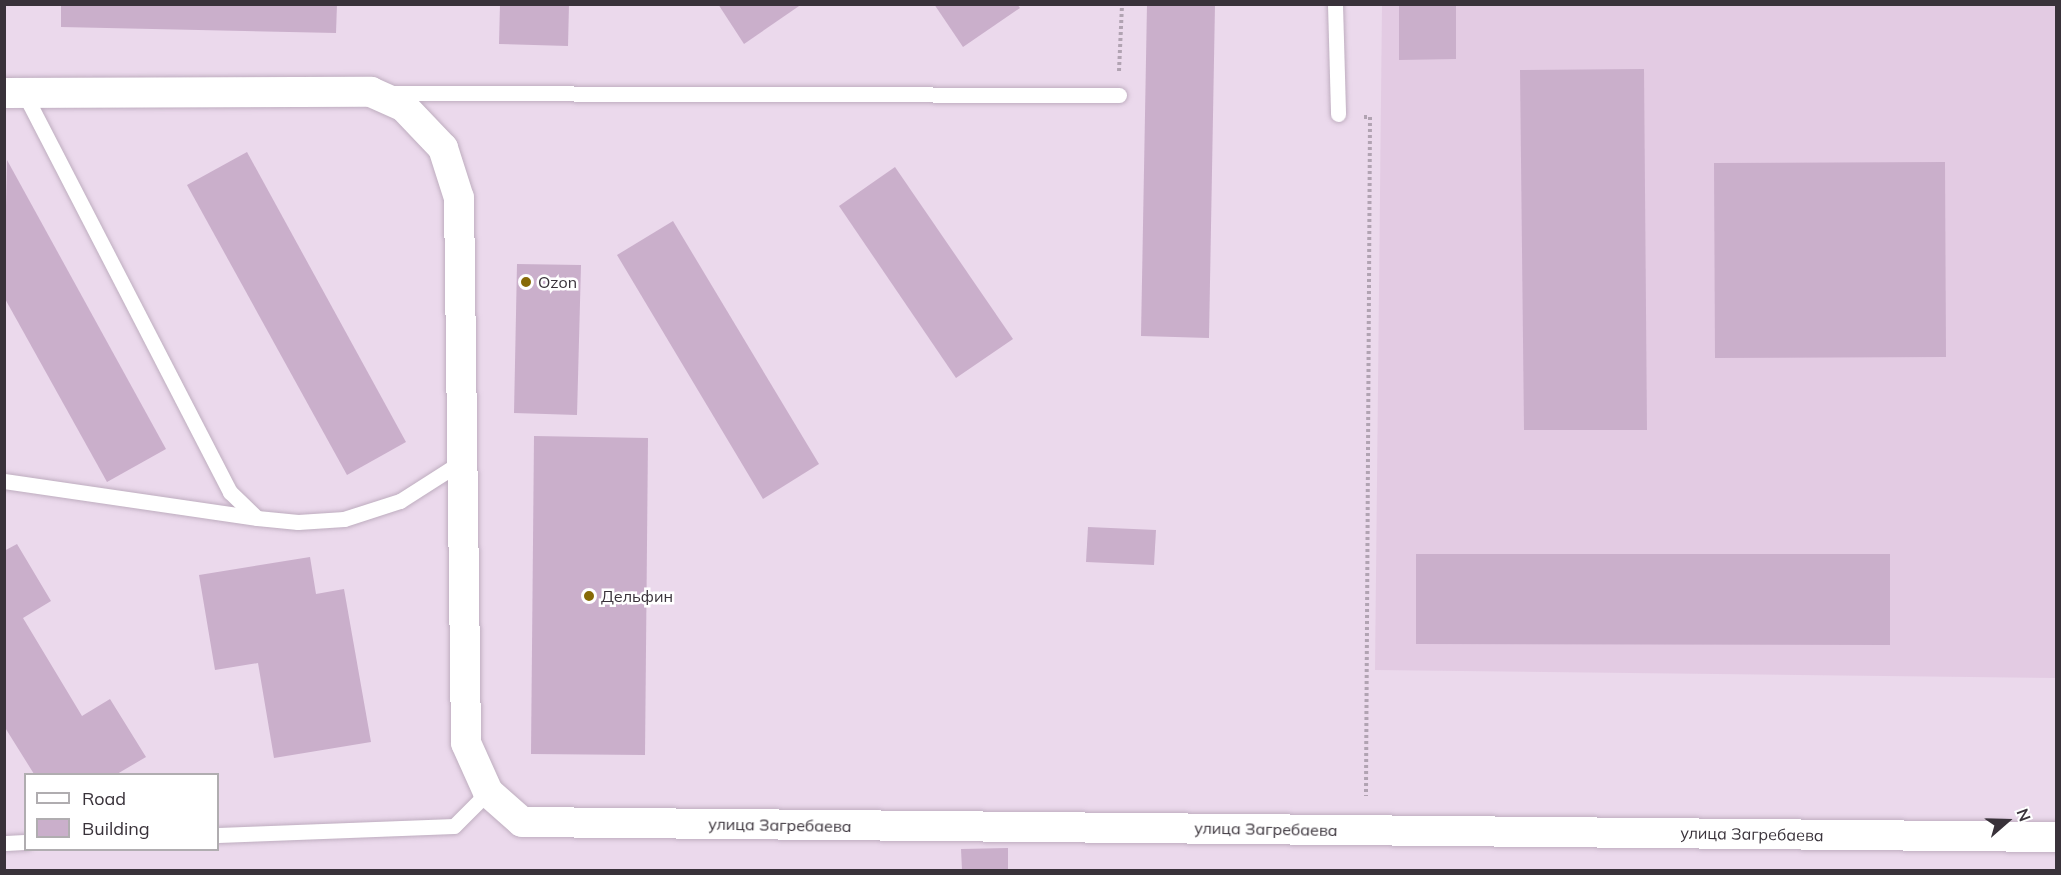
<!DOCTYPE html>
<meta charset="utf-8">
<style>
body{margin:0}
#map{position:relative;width:2061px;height:875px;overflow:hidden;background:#ebd9ec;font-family:Mulish,sans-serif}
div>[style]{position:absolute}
.built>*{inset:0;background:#e3cbe3}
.building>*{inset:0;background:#caafcb}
.path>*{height:4px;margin-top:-2px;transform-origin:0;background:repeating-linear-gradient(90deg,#b1a3b2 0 3px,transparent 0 6px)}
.roads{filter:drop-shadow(0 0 2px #beadbf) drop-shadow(0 0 2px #beadbf)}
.service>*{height:15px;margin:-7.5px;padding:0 7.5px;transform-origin:7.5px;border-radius:7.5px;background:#fff}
.minor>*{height:30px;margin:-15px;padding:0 15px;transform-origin:15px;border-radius:15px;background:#fff}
.dots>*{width:16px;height:16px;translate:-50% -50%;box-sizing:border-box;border:3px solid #fff;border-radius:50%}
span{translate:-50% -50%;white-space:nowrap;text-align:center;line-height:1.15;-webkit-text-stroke:5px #fff;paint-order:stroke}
.poi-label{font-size:16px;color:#39323a}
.left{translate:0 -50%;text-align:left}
.street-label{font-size:16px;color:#39323a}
.frame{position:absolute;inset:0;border:6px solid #39323a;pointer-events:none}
.legend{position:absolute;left:24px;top:773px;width:195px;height:78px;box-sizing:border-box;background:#fff;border:2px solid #b0adb0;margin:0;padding:8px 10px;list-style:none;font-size:18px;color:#39323a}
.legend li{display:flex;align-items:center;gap:12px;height:30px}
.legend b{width:30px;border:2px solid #b0adb0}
.north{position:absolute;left:1977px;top:791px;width:60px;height:60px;-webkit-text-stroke:4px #fff;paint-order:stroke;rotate:70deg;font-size:16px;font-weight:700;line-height:24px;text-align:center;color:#39323a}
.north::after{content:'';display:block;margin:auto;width:21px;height:27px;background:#39323a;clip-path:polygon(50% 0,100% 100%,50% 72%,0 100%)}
</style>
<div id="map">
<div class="built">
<i style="clip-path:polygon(1382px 5px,2056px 5px,2056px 678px,1375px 670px)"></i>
</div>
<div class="building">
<i style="clip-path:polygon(61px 4px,337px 4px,336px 33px,61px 27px)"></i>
<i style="clip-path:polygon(500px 4px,569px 4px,568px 46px,499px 44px)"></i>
<i style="clip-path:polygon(718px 4px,802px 4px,744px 44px)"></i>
<i style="clip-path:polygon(934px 4px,1017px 4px,1020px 8px,963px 47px)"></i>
<i style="clip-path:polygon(1147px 4px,1215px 4px,1209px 338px,1141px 336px)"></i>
<i style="clip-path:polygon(1399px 4px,1456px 4px,1456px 59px,1399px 60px)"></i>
<i style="clip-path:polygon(1644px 69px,1647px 430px,1524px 430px,1520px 70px)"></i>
<i style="clip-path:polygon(247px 152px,406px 442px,347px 475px,187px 185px)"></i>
<i style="clip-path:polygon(7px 160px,166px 449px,107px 482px,4px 297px)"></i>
<i style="clip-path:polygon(1945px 162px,1946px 357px,1715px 358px,1714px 163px)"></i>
<i style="clip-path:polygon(895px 167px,1013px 339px,956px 378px,839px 206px)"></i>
<i style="clip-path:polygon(673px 221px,819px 464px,763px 499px,617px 255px)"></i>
<i style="clip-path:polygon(517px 264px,581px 265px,577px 415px,514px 413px)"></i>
<i style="clip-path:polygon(534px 436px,648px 438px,645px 755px,531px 754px)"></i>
<i style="clip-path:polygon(1088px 527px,1156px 530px,1154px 565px,1086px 562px)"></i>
<i style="clip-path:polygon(17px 544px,51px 601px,23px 618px,82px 716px,110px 699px,146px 757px,117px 774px,34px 774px,4px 726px,4px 551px)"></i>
<i style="clip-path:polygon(1416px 554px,1890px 554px,1890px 645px,1416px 644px)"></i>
<i style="clip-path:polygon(310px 557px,316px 594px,344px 589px,371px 742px,274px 758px,258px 663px,215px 670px,199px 575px)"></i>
<i style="clip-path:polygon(1008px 848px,1008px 870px,962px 870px,961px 849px)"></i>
</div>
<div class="path">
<i style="left:1119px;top:71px;width:67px;rotate:-87.4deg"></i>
<i style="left:1364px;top:117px;width:6px"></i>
<i style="left:1370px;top:117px;width:679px;rotate:90.34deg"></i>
</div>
<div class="roads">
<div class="service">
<i style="left:1335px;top:4px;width:110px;rotate:88.4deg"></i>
<i style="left:24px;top:93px;width:449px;rotate:62.7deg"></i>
<i style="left:230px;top:492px;width:37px;rotate:44deg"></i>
<i style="left:257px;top:518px;width:41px;rotate:5.6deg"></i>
<i style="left:298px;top:522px;width:46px;rotate:-3.7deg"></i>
<i style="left:344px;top:519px;width:59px;rotate:-17.8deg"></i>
<i style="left:400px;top:501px;width:72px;rotate:-32.6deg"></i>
<i style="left:390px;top:93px;width:729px;rotate:0.16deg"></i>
<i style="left:4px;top:481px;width:256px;rotate:8.3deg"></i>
<i style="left:218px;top:835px;width:236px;rotate:-2.2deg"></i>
<i style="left:454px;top:826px;width:48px;rotate:-45deg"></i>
<i style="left:4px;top:843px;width:22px;rotate:-3deg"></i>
</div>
<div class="minor">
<i style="left:4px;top:93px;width:367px;rotate:-0.2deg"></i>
<i style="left:371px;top:92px;width:35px;rotate:24deg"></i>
<i style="left:403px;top:106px;width:58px;rotate:46.4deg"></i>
<i style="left:443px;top:148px;width:52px;rotate:72.3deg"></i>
<i style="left:459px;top:198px;width:545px;rotate:89.26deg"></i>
<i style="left:466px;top:743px;width:54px;rotate:65.8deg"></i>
<i style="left:488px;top:792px;width:45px;rotate:41.4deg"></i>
<i style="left:522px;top:822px;width:1534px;rotate:0.56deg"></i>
</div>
</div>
<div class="dots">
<i style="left:526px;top:282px;background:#876a07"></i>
<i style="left:589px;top:596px;background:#876a07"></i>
</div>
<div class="poi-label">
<span class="left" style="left:538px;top:282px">Ozon</span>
<span class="left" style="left:601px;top:596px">Дельфин</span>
</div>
<div class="street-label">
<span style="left:780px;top:825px;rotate:1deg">улица Загребаева</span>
<span style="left:1266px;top:829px;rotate:1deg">улица Загребаева</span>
<span style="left:1752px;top:834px;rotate:1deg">улица Загребаева</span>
</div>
<div class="frame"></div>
<ul class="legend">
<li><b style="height:8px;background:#fff"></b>Road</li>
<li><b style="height:16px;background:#caafcb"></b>Building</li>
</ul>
<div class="north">N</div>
</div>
